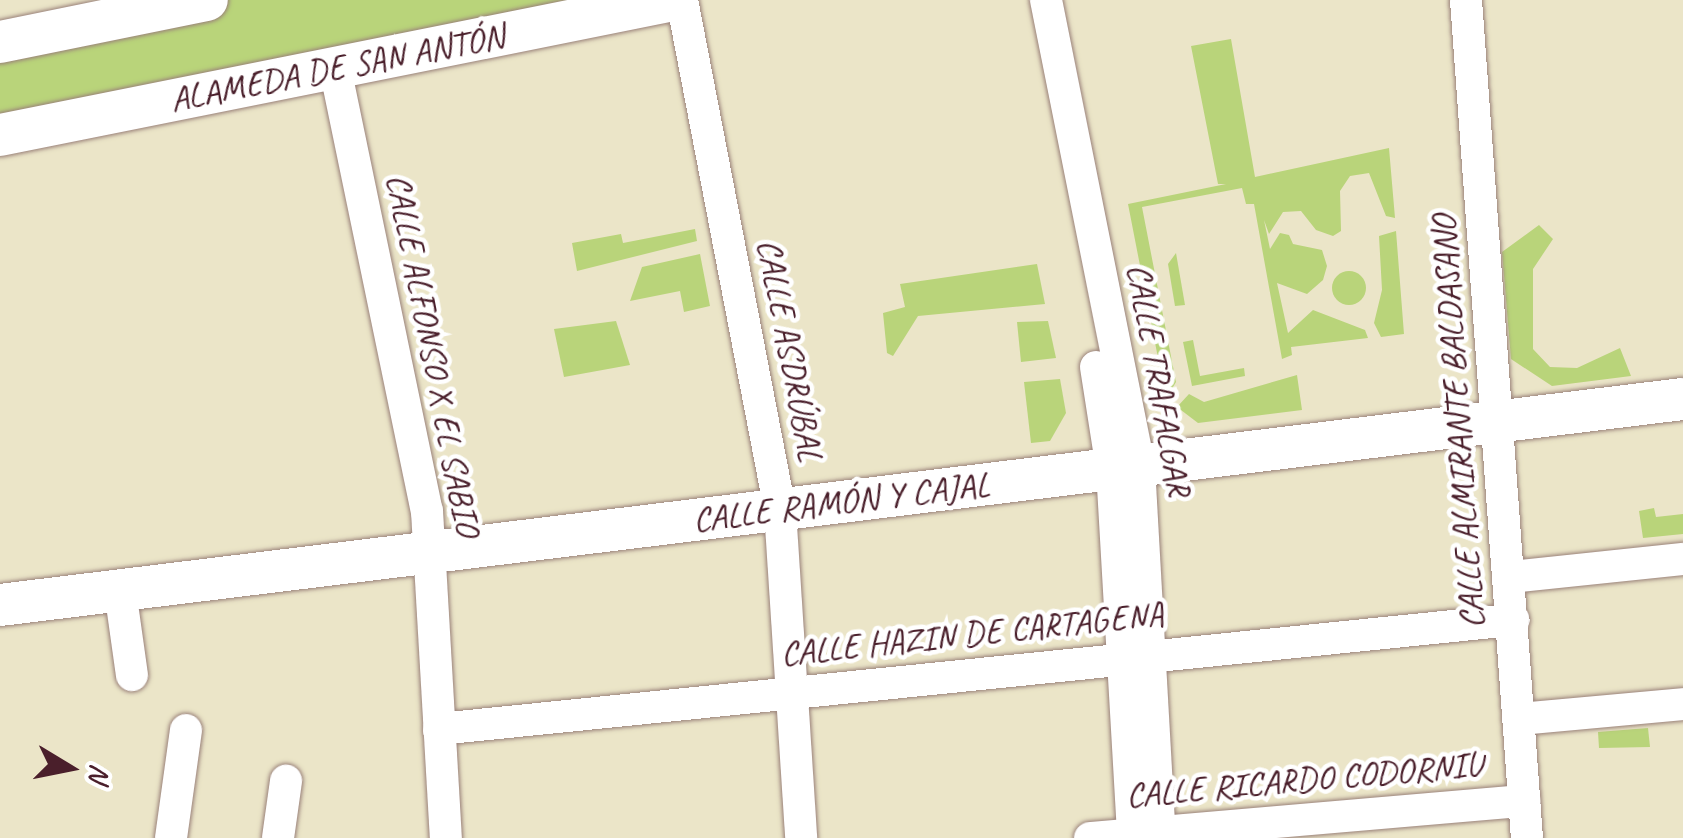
<!DOCTYPE html>
<meta charset="utf-8">
<style>
body{margin:0}
#map{position:relative;width:1683px;height:838px;overflow:hidden;background:#ebe5c8;font-family:Caveat,sans-serif}
div>[style]{position:absolute}
.green>*{inset:0;background:#b9d47a}
.round{border-radius:50%}
.roads{filter:drop-shadow(0 0 2px #9a827a) drop-shadow(0 0 2px #9a827a)}
.minor>*{height:32px;margin:-16px;padding:0 16px;transform-origin:16px;border-radius:16px;background:#fff}
.major>*{height:42px;margin:-21px;padding:0 21px;transform-origin:21px;border-radius:21px;background:#fff}
span{translate:-50% -50%;white-space:nowrap;text-align:center;line-height:1.15;-webkit-text-stroke:9px #fff;paint-order:stroke}
.street-label{font-size:35px;color:#4a1f2b}
.north{position:absolute;left:20px;top:718px;width:100px;height:100px;-webkit-text-stroke:8px #fff;paint-order:stroke;rotate:100deg;font-size:28px;font-weight:700;line-height:40px;text-align:center;color:#4a1f2b}
.north::after{content:'';display:block;margin:auto;width:35px;height:45px;background:#4a1f2b;clip-path:polygon(50% 0,100% 100%,50% 72%,0 100%)}
</style>
<div id="map">
<div class="green">
<i style="clip-path:polygon(207px 0,674px 0,0 135px,0 42px)"></i>
<i style="clip-path:polygon(1231px 39px,1255px 177px,1389px 148px,1395px 218px,1386px 216px,1369px 173px,1350px 176px,1340px 191px,1341px 231px,1333px 236px,1316px 230px,1301px 211px,1283px 212px,1269px 234px,1264px 220px,1270px 249px,1280px 233px,1289px 235px,1293px 244px,1322px 250px,1327px 266px,1323px 280px,1307px 294px,1277px 283px,1288px 333px,1313px 310px,1365px 330px,1368px 338px,1291px 347px,1292px 355px,1282px 359px,1254px 204px,1246px 204px,1242px 188px,1142px 207px,1176px 382px,1166px 399px,1128px 204px,1226px 184px,1218px 184px,1191px 46px)"></i>
<i style="clip-path:polygon(1539px 225px,1553px 239px,1533px 269px,1533px 349px,1550px 367px,1577px 368px,1620px 348px,1631px 376px,1552px 386px,1511px 359px,1502px 252px)"></i>
<i style="clip-path:polygon(695px 229px,697px 241px,577px 271px,572px 243px,621px 234px,623px 243px)"></i>
<i style="clip-path:polygon(1396px 231px,1404px 334px,1381px 337px,1374px 323px,1382px 290px,1379px 236px)"></i>
<i style="clip-path:polygon(1176px 253px,1185px 305px,1175px 306px,1168px 264px)"></i>
<i style="clip-path:polygon(700px 254px,710px 306px,684px 312px,680px 291px,630px 301px,642px 267px)"></i>
<i style="clip-path:polygon(1037px 264px,1045px 304px,918px 316px,893px 356px,887px 353px,883px 313px,905px 307px,900px 284px)"></i>
<i class="round" style="left:1332px;top:271px;width:34px;height:34px"></i>
<i style="clip-path:polygon(616px 321px,630px 365px,564px 377px,554px 329px)"></i>
<i style="clip-path:polygon(1048px 321px,1056px 358px,1021px 362px,1017px 322px)"></i>
<i style="clip-path:polygon(1193px 340px,1200px 376px,1244px 368px,1245px 376px,1192px 386px,1183px 342px)"></i>
<i style="clip-path:polygon(1297px 375px,1302px 410px,1198px 423px,1177px 407px,1189px 394px,1204px 402px)"></i>
<i style="clip-path:polygon(1060px 379px,1066px 413px,1050px 441px,1031px 443px,1024px 382px)"></i>
<i style="clip-path:polygon(1654px 508px,1656px 517px,1683px 514px,1683px 534px,1643px 538px,1639px 511px)"></i>
<i style="clip-path:polygon(1648px 728px,1650px 747px,1599px 748px,1598px 732px)"></i>
</div>
<div class="roads">
<div class="minor">
<i style="left:682px;top:0;width:519px;rotate:79.12deg"></i>
<i style="left:780px;top:510px;width:329px;rotate:86.3deg"></i>
<i style="left:1046px;top:0;width:475px;rotate:78.7deg"></i>
<i style="left:1139px;top:466px;width:373px;rotate:86.8deg"></i>
<i style="left:1466px;top:0;width:840px;rotate:85.84deg"></i>
<i style="left:335px;top:68px;width:452px;rotate:78.3deg"></i>
<i style="left:427px;top:511px;width:328px;rotate:86.7deg"></i>
<i style="left:1096px;top:367px;width:103px;rotate:81.1deg"></i>
<i style="left:1112px;top:469px;width:370px;rotate:86.7deg"></i>
<i style="left:1511px;top:577px;width:173px;rotate:-6deg"></i>
<i style="left:120px;top:590px;width:86px;rotate:82deg"></i>
<i style="left:1519px;top:719px;width:165px;rotate:-5.2deg"></i>
<i style="left:439px;top:729px;width:1080px;rotate:-5.8deg"></i>
<i style="left:171px;top:838px;width:109px;rotate:-82.1deg"></i>
<i style="left:278px;top:838px;width:58px;rotate:-82deg"></i>
<i style="left:1090px;top:838px;width:436px;rotate:-4.9deg"></i>
</div>
<div class="major">
<i style="left:0;top:42px;width:211px;rotate:-11.5deg"></i>
<i style="left:0;top:135px;width:687px;rotate:-11.33deg"></i>
<i style="left:0;top:605px;width:1696px;rotate:-6.98deg"></i>
</div>
</div>
<div class="street-label">
<span style="left:337px;top:68px;rotate:-11deg">ALAMEDA DE SAN ANTÓN</span>
<span style="left:790px;top:350px;rotate:79deg">CALLE ASDRÚBAL</span>
<span style="left:433px;top:355px;rotate:79deg">CALLE ALFONSO X EL SABIO</span>
<span style="left:1159px;top:380px;rotate:80deg">CALLE TRAFALGAR</span>
<span style="left:1458px;top:422px;rotate:-94deg">CALLE ALMIRANTE BALDASANO</span>
<span style="left:841px;top:502px;rotate:-7deg">CALLE RAMÓN Y CAJAL</span>
<span style="left:972px;top:634px;rotate:-6deg">CALLE HAZIN DE CARTAGENA</span>
<span style="left:1304px;top:780px;rotate:-5deg">CALLE RICARDO CODORNIU</span>
</div>
<div class="north">N</div>
</div>
